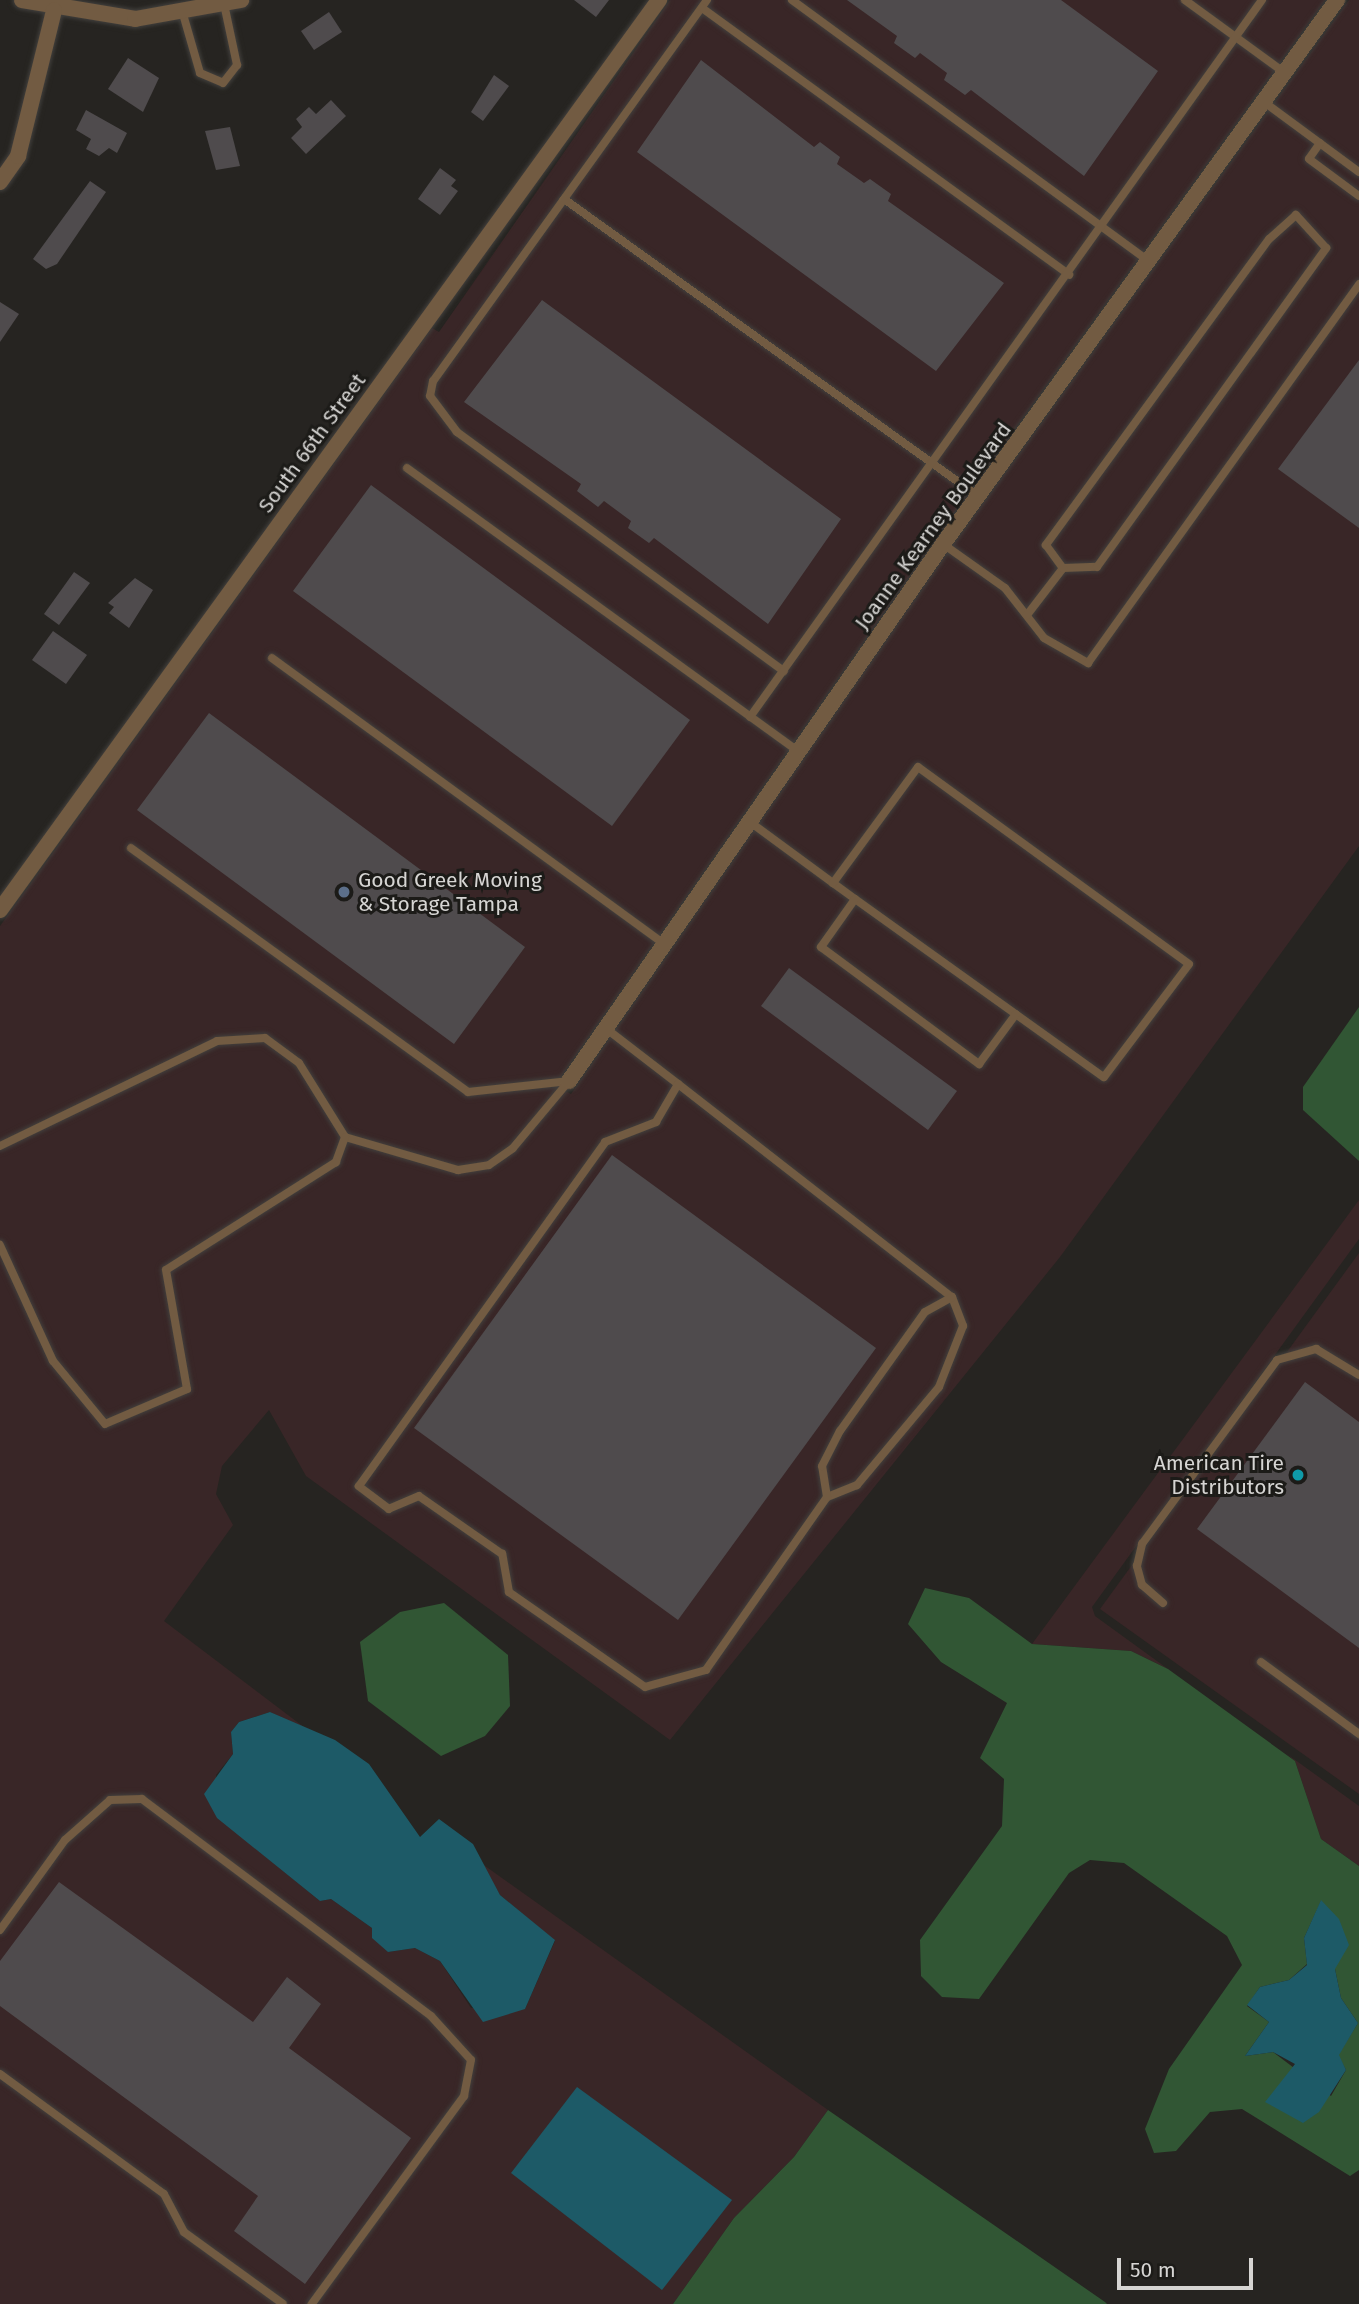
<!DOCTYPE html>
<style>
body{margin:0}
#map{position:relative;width:1359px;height:2304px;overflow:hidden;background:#262421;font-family:"Fira Sans",sans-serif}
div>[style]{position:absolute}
.industrial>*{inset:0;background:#392627}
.green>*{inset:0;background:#315634}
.water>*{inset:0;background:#1d5a67}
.building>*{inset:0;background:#4f4b4d}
.roads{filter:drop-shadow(0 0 2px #42403d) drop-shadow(0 0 2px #42403d)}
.lane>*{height:8px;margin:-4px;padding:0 4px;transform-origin:4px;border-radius:4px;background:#725b42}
.street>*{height:16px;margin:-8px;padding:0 8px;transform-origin:8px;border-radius:8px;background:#725b42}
.dots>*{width:19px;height:19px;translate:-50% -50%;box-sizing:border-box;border:4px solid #1c1b18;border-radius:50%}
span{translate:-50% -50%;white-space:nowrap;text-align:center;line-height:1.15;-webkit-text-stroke:6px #1c1b18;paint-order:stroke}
.street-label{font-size:21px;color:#d6d5d3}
.poi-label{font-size:21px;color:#d6d5d3}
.left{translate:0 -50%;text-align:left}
.right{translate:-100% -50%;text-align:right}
.scale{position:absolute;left:1117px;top:2258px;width:136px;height:32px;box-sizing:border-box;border:4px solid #d6d5d3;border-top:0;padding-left:9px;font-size:21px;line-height:24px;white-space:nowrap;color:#d6d5d3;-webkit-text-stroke:5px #1c1b18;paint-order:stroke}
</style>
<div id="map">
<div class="industrial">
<i style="clip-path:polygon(670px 0,1325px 0,935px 539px,555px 1085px,571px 1094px,950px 549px,1349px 0,1359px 0,1359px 846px,1060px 1257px,670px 1740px,306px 1476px,269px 1410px,222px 1466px,216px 1494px,233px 1525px,164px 1621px,317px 1737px,270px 1712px,239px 1722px,231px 1732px,233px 1754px,216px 1775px,217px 1817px,320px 1901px,331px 1899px,372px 1928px,388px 1952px,415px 1948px,440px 1961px,471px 2008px,525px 2009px,555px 1941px,500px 1895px,481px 1863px,828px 2110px,794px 2157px,734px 2218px,673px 2304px,0 2304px,0 926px,432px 328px,439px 332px)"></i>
<i style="clip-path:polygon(1359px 1200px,1359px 1239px,1092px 1607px,1095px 1616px,1168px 1669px,1131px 1651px,1032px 1644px)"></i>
<i style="clip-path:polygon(1359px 1253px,1359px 1794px,1100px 1609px)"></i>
<i style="clip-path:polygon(1287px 1754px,1359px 1806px,1359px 1866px,1321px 1839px,1295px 1761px)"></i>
</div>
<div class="green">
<i style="clip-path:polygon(1359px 1007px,1359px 1161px,1303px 1110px,1303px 1087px)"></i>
<i style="clip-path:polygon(evenodd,925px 1588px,969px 1598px,1032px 1644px,1131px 1651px,1168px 1669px,1295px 1761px,1321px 1839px,1359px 1866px,1359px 2170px,1350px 2176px,1242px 2109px,1210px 2112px,1176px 2151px,1154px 2153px,1145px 2129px,1169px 2069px,1242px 1965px,1227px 1936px,1124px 1863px,1090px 1860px,1069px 1873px,979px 1999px,942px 1997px,921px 1976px,920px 1940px,1002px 1826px,1004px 1779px,980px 1758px,1007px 1703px,941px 1662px,908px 1624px,925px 1588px,1321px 1901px,1341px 1998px,1358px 2023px,1338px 2055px,1346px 2070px,1331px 2096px,1273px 2052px,1245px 2056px,1269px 2022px,1247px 2006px,1260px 1987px,1289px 1980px,1307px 1964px,1304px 1938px,1321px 1901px)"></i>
<i style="clip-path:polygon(444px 1603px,508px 1655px,510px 1706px,485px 1736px,441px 1756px,368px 1701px,360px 1642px,400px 1612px)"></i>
<i style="clip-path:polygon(828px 2110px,1105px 2302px,1107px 2304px,673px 2304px,734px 2218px,794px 2157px)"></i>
</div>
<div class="water">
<i style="clip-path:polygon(270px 1712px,335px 1740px,369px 1764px,420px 1837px,439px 1819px,473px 1844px,500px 1895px,555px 1940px,525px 2009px,483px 2022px,440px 1961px,415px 1948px,388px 1952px,372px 1938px,372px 1928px,331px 1899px,320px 1901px,217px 1818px,204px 1794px,233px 1754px,231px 1732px,239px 1722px)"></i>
<i style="clip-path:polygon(1321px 1900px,1339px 1919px,1349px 1945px,1335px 1969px,1341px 1998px,1358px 2023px,1339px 2055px,1346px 2070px,1319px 2112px,1303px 2123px,1265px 2102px,1295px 2064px,1273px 2052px,1245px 2056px,1269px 2022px,1247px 2005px,1260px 1987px,1289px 1980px,1307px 1965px,1304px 1938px)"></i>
<i style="clip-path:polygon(577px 2087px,732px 2200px,662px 2290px,511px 2173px)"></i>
</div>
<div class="building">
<i style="clip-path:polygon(574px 0,609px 0,596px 17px)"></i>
<i style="clip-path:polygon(847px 0,1061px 0,1158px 71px,1084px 176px,971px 90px,965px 95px,944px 80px,947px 73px,920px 53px,915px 58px,894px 43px,897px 36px)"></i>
<i style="clip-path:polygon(329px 12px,342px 32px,314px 50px,301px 31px)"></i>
<i style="clip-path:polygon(128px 58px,159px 78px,143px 112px,108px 89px)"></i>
<i style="clip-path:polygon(701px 60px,814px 147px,820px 142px,840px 157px,837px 164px,864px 183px,870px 179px,891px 194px,888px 201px,1004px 283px,936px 371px,637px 152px)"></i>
<i style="clip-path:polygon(494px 75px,509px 86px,483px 121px,471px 112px)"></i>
<i style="clip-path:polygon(331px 100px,346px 116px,306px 154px,291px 138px,302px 127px,296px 119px,309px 107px,316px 114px)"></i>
<i style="clip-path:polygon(86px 110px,127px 133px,117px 153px,109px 148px,99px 156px,86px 149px,91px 139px,76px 130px)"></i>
<i style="clip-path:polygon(230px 127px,240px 166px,216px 170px,205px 131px)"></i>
<i style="clip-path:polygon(440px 168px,456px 180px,451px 186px,458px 191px,440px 215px,418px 199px)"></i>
<i style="clip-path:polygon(90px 181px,106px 192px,57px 264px,46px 269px,33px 259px)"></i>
<i style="clip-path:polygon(542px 300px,841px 519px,768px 624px,654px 538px,649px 543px,628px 528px,631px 521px,604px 501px,598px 507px,577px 491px,581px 484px,464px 402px)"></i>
<i style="clip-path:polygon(0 302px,19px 314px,0 342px)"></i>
<i style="clip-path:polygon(1359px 360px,1359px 528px,1278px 469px)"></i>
<i style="clip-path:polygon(371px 485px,690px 720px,612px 826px,293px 591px)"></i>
<i style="clip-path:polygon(74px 572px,90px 583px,59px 625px,44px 614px)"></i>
<i style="clip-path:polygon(135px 578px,153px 590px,129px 628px,109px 613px,114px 607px,108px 603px)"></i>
<i style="clip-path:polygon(53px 631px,87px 655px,66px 684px,32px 660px)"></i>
<i style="clip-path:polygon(209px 713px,525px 947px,454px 1044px,137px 810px)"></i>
<i style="clip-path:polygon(789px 968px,957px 1091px,928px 1130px,761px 1006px)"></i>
<i style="clip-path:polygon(612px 1155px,876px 1348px,678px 1620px,414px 1428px)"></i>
<i style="clip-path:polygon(1305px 1382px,1359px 1422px,1359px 1648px,1197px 1529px)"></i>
<i style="clip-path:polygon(59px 1882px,253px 2022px,287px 1977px,321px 2004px,289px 2048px,411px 2138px,305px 2284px,234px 2231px,258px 2196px,0 2006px,0 1961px)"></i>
</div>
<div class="roads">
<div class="lane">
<i style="left:707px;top:0;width:469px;rotate:125.7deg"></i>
<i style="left:433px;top:381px;width:15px;rotate:101deg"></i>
<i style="left:430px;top:396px;width:45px;rotate:53.1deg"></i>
<i style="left:457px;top:432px;width:405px;rotate:36.2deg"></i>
<i style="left:792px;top:0;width:444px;rotate:36.2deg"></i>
<i style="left:1185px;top:0;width:124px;rotate:36.1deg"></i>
<i style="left:702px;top:8px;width:454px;rotate:36deg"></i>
<i style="left:183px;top:14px;width:61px;rotate:73.9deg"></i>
<i style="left:200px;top:73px;width:25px;rotate:23deg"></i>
<i style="left:223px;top:83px;width:23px;rotate:-52deg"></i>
<i style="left:237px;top:65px;width:62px;rotate:-102deg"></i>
<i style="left:1264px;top:102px;width:118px;rotate:36.4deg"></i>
<i style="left:1320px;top:143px;width:19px;rotate:125deg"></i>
<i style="left:1309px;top:159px;width:62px;rotate:36.5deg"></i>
<i style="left:564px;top:199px;width:510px;rotate:35.66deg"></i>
<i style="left:407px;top:468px;width:484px;rotate:35.9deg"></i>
<i style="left:943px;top:544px;width:76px;rotate:35.4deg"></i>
<i style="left:1005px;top:588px;width:63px;rotate:52deg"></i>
<i style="left:1044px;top:638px;width:51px;rotate:29.6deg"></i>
<i style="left:1088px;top:663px;width:466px;rotate:-54.4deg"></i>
<i style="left:1027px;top:615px;width:59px;rotate:-52.5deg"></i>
<i style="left:1063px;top:568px;width:34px;rotate:-2deg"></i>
<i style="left:1097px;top:567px;width:393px;rotate:-54.3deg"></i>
<i style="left:1326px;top:248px;width:45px;rotate:-132.3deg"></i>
<i style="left:1296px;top:215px;width:36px;rotate:138deg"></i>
<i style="left:1269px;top:239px;width:379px;rotate:126.1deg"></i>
<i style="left:1046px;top:545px;width:29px;rotate:54deg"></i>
<i style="left:272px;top:658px;width:484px;rotate:36.1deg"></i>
<i style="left:750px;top:717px;width:881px;rotate:-54.47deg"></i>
<i style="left:750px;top:822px;width:103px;rotate:36.3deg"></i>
<i style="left:833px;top:883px;width:27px;rotate:36deg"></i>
<i style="left:855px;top:899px;width:306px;rotate:35.6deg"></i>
<i style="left:1104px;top:1077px;width:141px;rotate:-53deg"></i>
<i style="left:1189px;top:964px;width:335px;rotate:-144deg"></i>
<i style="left:918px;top:767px;width:144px;rotate:126.2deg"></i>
<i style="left:131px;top:848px;width:416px;rotate:35.9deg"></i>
<i style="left:468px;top:1092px;width:102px;rotate:-6.2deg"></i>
<i style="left:855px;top:899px;width:59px;rotate:125.3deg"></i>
<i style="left:821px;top:947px;width:197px;rotate:36.5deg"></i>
<i style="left:979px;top:1064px;width:62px;rotate:-53.5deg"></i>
<i style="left:604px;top:1027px;width:93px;rotate:37.6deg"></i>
<i style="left:678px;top:1084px;width:347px;rotate:37.9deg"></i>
<i style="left:952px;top:1297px;width:31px;rotate:69deg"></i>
<i style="left:963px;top:1326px;width:66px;rotate:111.5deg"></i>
<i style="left:939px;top:1387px;width:128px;rotate:129.9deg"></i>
<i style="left:857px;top:1485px;width:32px;rotate:158deg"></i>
<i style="left:827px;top:1497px;width:211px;rotate:125deg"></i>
<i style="left:706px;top:1670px;width:63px;rotate:164.4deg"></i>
<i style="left:645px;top:1687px;width:166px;rotate:-145.1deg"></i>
<i style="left:509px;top:1592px;width:39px;rotate:-100deg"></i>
<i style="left:502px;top:1554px;width:101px;rotate:-145.1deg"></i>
<i style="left:419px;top:1496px;width:33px;rotate:157deg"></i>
<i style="left:389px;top:1509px;width:38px;rotate:-143deg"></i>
<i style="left:359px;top:1486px;width:423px;rotate:-54.4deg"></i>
<i style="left:605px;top:1142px;width:55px;rotate:-21.4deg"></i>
<i style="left:656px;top:1122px;width:44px;rotate:-59.9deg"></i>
<i style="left:345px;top:1137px;width:118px;rotate:16.3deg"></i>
<i style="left:458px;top:1170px;width:31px;rotate:-9deg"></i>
<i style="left:489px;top:1165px;width:29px;rotate:-35deg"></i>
<i style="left:513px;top:1148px;width:87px;rotate:-50.1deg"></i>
<i style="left:0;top:1146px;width:241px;rotate:-25.8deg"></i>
<i style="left:217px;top:1041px;width:48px;rotate:-3.6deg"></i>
<i style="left:265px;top:1038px;width:42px;rotate:36.3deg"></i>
<i style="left:299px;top:1063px;width:87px;rotate:58.1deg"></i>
<i style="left:345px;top:1137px;width:27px;rotate:110deg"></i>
<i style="left:336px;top:1162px;width:201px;rotate:147.6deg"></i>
<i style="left:166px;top:1270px;width:121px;rotate:80deg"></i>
<i style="left:187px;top:1389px;width:89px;rotate:156.9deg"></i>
<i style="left:105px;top:1424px;width:82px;rotate:-129.5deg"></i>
<i style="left:53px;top:1361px;width:128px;rotate:-114.6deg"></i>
<i style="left:827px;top:1497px;width:31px;rotate:-99deg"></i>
<i style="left:822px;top:1466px;width:39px;rotate:-63deg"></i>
<i style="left:840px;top:1431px;width:146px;rotate:-54.5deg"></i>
<i style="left:925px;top:1312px;width:31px;rotate:-29deg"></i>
<i style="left:1163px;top:1603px;width:28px;rotate:-139deg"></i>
<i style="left:1142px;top:1585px;width:20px;rotate:-105deg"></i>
<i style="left:1137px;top:1566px;width:23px;rotate:-77deg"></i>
<i style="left:1142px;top:1544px;width:228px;rotate:-53.7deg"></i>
<i style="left:1277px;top:1360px;width:41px;rotate:-15.8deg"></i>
<i style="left:1316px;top:1349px;width:50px;rotate:31.2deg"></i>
<i style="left:1261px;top:1662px;width:122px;rotate:36.3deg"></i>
<i style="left:0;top:1930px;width:111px;rotate:-54.2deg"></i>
<i style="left:65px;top:1840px;width:60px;rotate:-41.6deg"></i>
<i style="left:110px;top:1800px;width:32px;rotate:-2deg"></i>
<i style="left:142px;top:1799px;width:361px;rotate:36.9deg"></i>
<i style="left:431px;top:2016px;width:59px;rotate:47.7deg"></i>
<i style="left:471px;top:2060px;width:37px;rotate:101deg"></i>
<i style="left:464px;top:2096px;width:258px;rotate:126.2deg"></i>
<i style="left:0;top:2074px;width:203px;rotate:36.2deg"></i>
<i style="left:164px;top:2194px;width:43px;rotate:62.2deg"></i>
<i style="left:184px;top:2232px;width:122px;rotate:36deg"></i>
</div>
<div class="street">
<i style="left:22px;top:0;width:115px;rotate:9.5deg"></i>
<i style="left:135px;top:19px;width:108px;rotate:-10.2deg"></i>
<i style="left:0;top:182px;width:32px;rotate:-55deg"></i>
<i style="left:18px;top:156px;width:150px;rotate:-76.1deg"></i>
<i style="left:0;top:910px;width:1124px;rotate:-54.09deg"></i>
<i style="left:569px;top:1081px;width:654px;rotate:-55.14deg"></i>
<i style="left:943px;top:544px;width:672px;rotate:-54.09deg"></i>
</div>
</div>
<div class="dots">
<i style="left:344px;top:892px;background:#5c6f8a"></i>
<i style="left:1298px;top:1475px;background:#0f9aa8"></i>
</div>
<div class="street-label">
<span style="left:312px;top:443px;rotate:-54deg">South 66th Street</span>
<span style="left:933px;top:526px;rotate:-54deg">Joanne Kearney Boulevard</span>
</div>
<div class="poi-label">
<span class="left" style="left:358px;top:892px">Good Greek Moving<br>&amp; Storage Tampa</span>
<span class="right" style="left:1284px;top:1475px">American Tire<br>Distributors</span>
</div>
<div class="scale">50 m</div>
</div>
